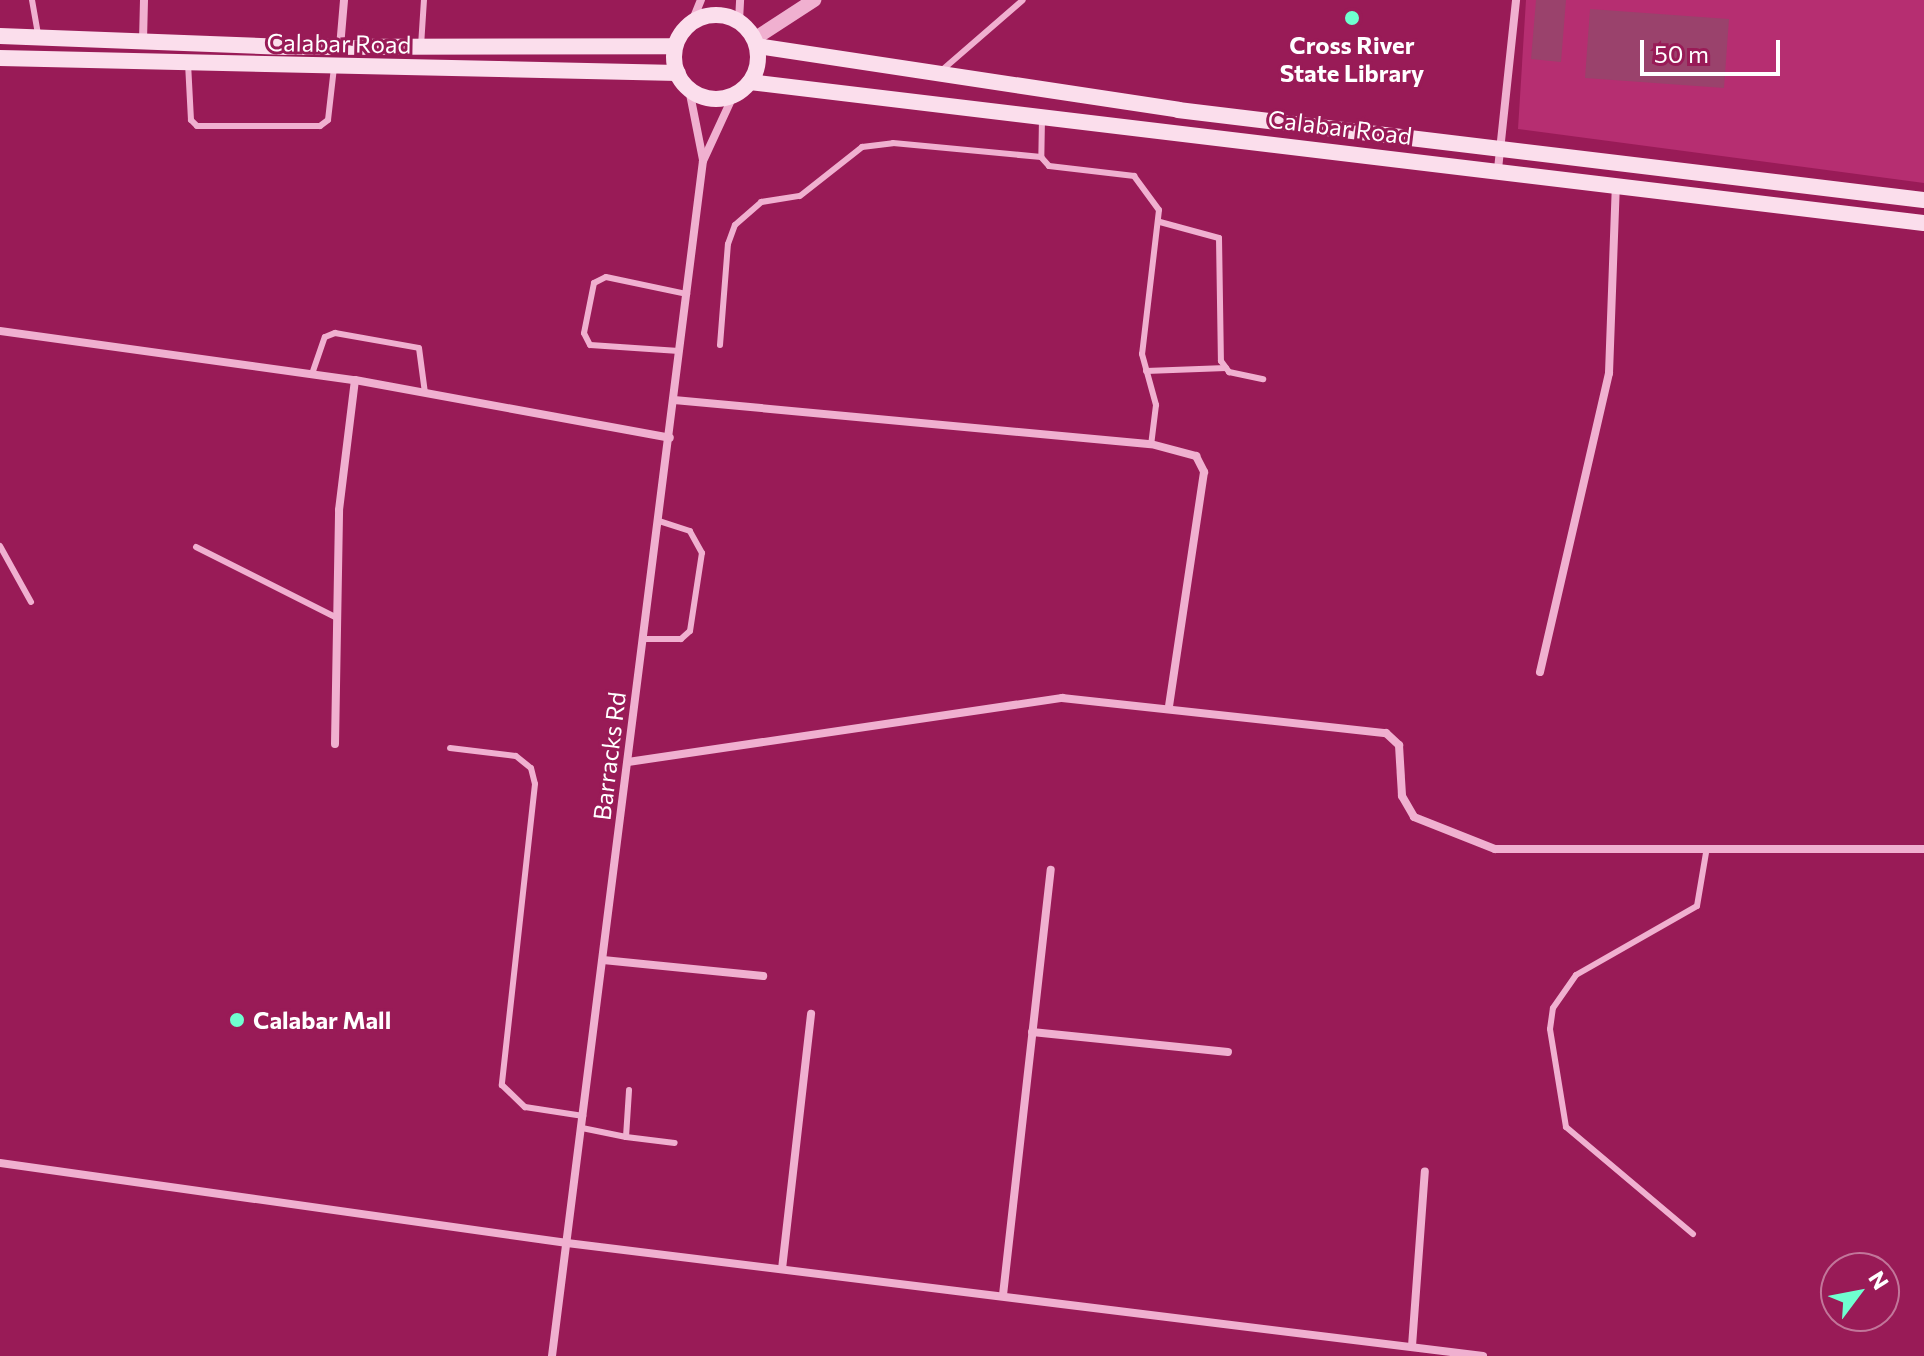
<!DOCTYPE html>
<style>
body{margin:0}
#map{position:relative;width:1924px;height:1356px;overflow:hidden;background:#991b57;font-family:Commissioner,sans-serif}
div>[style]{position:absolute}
.green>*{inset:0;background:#b62e71}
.water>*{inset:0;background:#9a426c}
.service>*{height:6px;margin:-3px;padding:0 3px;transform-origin:3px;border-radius:3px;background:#f0b0d0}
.minor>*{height:8px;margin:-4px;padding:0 4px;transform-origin:4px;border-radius:4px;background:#f0b0d0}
.tertiary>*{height:14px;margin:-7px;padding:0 7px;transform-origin:7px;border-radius:7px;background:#f0b0d0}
.secondary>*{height:16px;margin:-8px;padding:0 8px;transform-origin:8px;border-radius:8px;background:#fbdeec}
.secondary>.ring{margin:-8px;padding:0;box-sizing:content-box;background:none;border:16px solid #fbdeec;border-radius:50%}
.dots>*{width:22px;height:22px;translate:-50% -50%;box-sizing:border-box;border:4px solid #991b57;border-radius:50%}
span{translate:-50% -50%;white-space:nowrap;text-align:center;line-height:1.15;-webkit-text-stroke:6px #991b57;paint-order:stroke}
.street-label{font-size:24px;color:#fff}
.poi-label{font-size:24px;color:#fff;font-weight:700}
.left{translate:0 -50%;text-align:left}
.north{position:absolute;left:1820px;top:1252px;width:80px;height:80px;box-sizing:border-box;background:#991b57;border:2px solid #c2769a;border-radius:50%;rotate:58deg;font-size:22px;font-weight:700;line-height:32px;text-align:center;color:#fff}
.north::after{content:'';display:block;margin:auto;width:28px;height:36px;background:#6fffd0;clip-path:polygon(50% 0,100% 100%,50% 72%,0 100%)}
.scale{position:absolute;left:1640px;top:40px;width:140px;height:36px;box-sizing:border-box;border:4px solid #fff;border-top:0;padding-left:10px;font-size:24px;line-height:28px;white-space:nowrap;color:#fff;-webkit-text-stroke:6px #991b57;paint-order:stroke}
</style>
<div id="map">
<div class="green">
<i style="clip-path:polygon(1526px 0,1924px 0,1924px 183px,1518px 129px)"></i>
</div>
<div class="water">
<i style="clip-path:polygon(1536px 0,1566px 0,1561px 62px,1531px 59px)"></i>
<i style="clip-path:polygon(1590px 9px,1729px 19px,1724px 88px,1585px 78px)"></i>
</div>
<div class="service">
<i style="left:32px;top:0;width:35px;rotate:80deg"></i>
<i style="left:421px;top:46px;width:46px;rotate:-86.3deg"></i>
<i style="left:188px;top:63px;width:57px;rotate:87deg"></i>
<i style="left:191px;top:120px;width:8px;rotate:45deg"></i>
<i style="left:197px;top:126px;width:123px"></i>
<i style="left:320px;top:126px;width:10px;rotate:-37deg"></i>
<i style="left:328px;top:120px;width:53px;rotate:-83.5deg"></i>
<i style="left:941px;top:71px;width:108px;rotate:-40.9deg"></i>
<i style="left:1042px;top:118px;width:39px;rotate:91deg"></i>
<i style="left:1041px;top:157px;width:12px;rotate:48deg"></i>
<i style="left:1049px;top:166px;width:86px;rotate:6.7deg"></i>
<i style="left:1134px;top:176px;width:42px;rotate:53.7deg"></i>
<i style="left:1159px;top:210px;width:145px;rotate:96.7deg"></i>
<i style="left:1142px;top:354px;width:53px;rotate:74.6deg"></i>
<i style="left:1156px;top:405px;width:39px;rotate:97deg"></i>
<i style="left:1160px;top:222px;width:61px;rotate:15.2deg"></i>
<i style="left:1219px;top:238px;width:123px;rotate:89.1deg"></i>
<i style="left:1221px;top:361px;width:14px;rotate:54deg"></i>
<i style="left:1229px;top:372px;width:35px;rotate:12deg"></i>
<i style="left:720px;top:345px;width:101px;rotate:-85.5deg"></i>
<i style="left:728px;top:244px;width:20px;rotate:-70deg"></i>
<i style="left:735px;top:225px;width:35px;rotate:-41deg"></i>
<i style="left:761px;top:202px;width:39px;rotate:-9deg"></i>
<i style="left:800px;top:196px;width:79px;rotate:-38.3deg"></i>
<i style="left:862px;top:147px;width:31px;rotate:-7deg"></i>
<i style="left:893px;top:143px;width:149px;rotate:5.4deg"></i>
<i style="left:679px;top:351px;width:89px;rotate:-176.1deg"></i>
<i style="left:590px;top:345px;width:13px;rotate:-117deg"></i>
<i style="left:584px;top:333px;width:51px;rotate:-78.7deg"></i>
<i style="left:594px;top:283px;width:13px;rotate:-27deg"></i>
<i style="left:606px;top:277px;width:83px;rotate:11.9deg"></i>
<i style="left:1146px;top:371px;width:80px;rotate:-2.1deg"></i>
<i style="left:312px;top:374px;width:39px;rotate:-71deg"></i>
<i style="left:325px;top:337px;width:11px;rotate:-22deg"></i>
<i style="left:335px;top:333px;width:85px;rotate:10.1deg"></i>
<i style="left:419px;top:348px;width:45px;rotate:82.4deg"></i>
<i style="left:0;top:546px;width:64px;rotate:61deg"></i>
<i style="left:196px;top:547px;width:158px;rotate:26.7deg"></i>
<i style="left:643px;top:639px;width:38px"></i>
<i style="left:681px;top:639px;width:12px;rotate:-42deg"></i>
<i style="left:690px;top:631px;width:79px;rotate:-81.3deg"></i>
<i style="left:702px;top:553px;width:25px;rotate:-119deg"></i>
<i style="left:690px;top:531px;width:33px;rotate:-162deg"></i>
<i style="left:450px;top:748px;width:66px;rotate:6.9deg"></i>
<i style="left:516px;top:756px;width:19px;rotate:39deg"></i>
<i style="left:531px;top:768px;width:16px;rotate:76deg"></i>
<i style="left:535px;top:784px;width:303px;rotate:96.3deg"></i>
<i style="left:502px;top:1085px;width:32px;rotate:44deg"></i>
<i style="left:525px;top:1107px;width:59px;rotate:8.8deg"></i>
<i style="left:582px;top:1128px;width:45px;rotate:11.6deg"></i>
<i style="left:626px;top:1137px;width:47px;rotate:-86.3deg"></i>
<i style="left:626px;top:1137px;width:49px;rotate:7deg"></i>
<i style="left:1693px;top:1234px;width:166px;rotate:-139.9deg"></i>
<i style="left:1566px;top:1127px;width:99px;rotate:-99.3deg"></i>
<i style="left:1550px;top:1029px;width:21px;rotate:-82deg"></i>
<i style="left:1553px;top:1008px;width:40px;rotate:-55.1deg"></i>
<i style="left:1576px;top:975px;width:139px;rotate:-29.7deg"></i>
<i style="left:1697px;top:906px;width:54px;rotate:-80.4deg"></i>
</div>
<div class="minor">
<i style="left:739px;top:21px;width:21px;rotate:-87deg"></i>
<i style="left:692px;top:22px;width:24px;rotate:-68deg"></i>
<i style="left:143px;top:41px;width:41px;rotate:-88.6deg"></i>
<i style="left:340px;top:47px;width:47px;rotate:-85.1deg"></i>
<i style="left:689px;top:89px;width:72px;rotate:78.8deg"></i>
<i style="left:1498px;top:169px;width:170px;rotate:-83.9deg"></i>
<i style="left:0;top:331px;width:358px;rotate:7.9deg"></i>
<i style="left:355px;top:380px;width:320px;rotate:10.4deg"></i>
<i style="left:674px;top:400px;width:479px;rotate:5.3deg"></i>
<i style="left:1151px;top:444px;width:47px;rotate:14.9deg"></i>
<i style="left:1196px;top:456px;width:18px;rotate:63deg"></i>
<i style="left:1204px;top:472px;width:236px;rotate:98.5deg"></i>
<i style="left:1540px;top:672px;width:307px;rotate:-77deg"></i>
<i style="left:1609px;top:373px;width:187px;rotate:-87.9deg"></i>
<i style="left:335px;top:744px;width:234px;rotate:-89deg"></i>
<i style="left:339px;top:510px;width:131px;rotate:-83deg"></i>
<i style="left:628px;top:762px;width:439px;rotate:-8.4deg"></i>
<i style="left:1062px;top:698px;width:326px;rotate:6.2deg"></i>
<i style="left:1386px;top:733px;width:18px;rotate:43deg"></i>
<i style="left:1399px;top:745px;width:51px;rotate:86.6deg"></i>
<i style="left:1402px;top:796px;width:24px;rotate:60deg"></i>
<i style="left:1414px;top:817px;width:87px;rotate:21.6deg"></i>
<i style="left:1495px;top:849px;width:429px"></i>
<i style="left:603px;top:960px;width:161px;rotate:5.7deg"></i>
<i style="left:1032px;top:1032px;width:197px;rotate:5.8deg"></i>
<i style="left:0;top:1163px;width:573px;rotate:8.03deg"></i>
<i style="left:567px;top:1243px;width:923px;rotate:7.03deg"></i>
<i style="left:782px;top:1269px;width:257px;rotate:-83.5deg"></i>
<i style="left:1003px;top:1295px;width:428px;rotate:-83.6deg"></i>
<i style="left:1412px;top:1346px;width:175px;rotate:-85.8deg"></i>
<i style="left:552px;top:1356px;width:1205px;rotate:-82.8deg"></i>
<i style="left:703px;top:161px;width:72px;rotate:-65.2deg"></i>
</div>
<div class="tertiary">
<i style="left:754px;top:39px;width:72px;rotate:-33deg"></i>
</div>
<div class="secondary">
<i class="ring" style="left:674px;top:15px;width:68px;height:68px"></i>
<i style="left:0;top:36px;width:287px;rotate:2.2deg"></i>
<i style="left:287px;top:47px;width:388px;rotate:-0.1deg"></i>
<i style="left:757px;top:46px;width:426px;rotate:8.6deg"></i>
<i style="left:1178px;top:110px;width:751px;rotate:6.88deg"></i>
<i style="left:0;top:58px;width:678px;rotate:1.27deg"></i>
<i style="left:750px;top:82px;width:1182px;rotate:6.85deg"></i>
</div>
<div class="dots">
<i style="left:1352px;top:18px;background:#6fffd0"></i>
<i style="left:237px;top:1020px;background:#6fffd0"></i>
</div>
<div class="street-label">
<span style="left:339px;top:43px;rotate:1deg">Calabar Road</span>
<span style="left:1340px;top:127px;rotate:7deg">Calabar Road</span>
<span style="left:609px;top:756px;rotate:-83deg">Barracks Rd</span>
</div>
<div class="poi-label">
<span style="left:1352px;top:59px">Cross River<br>State Library</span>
<span class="left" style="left:253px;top:1020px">Calabar Mall</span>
</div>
<div class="north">N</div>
<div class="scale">50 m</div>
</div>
